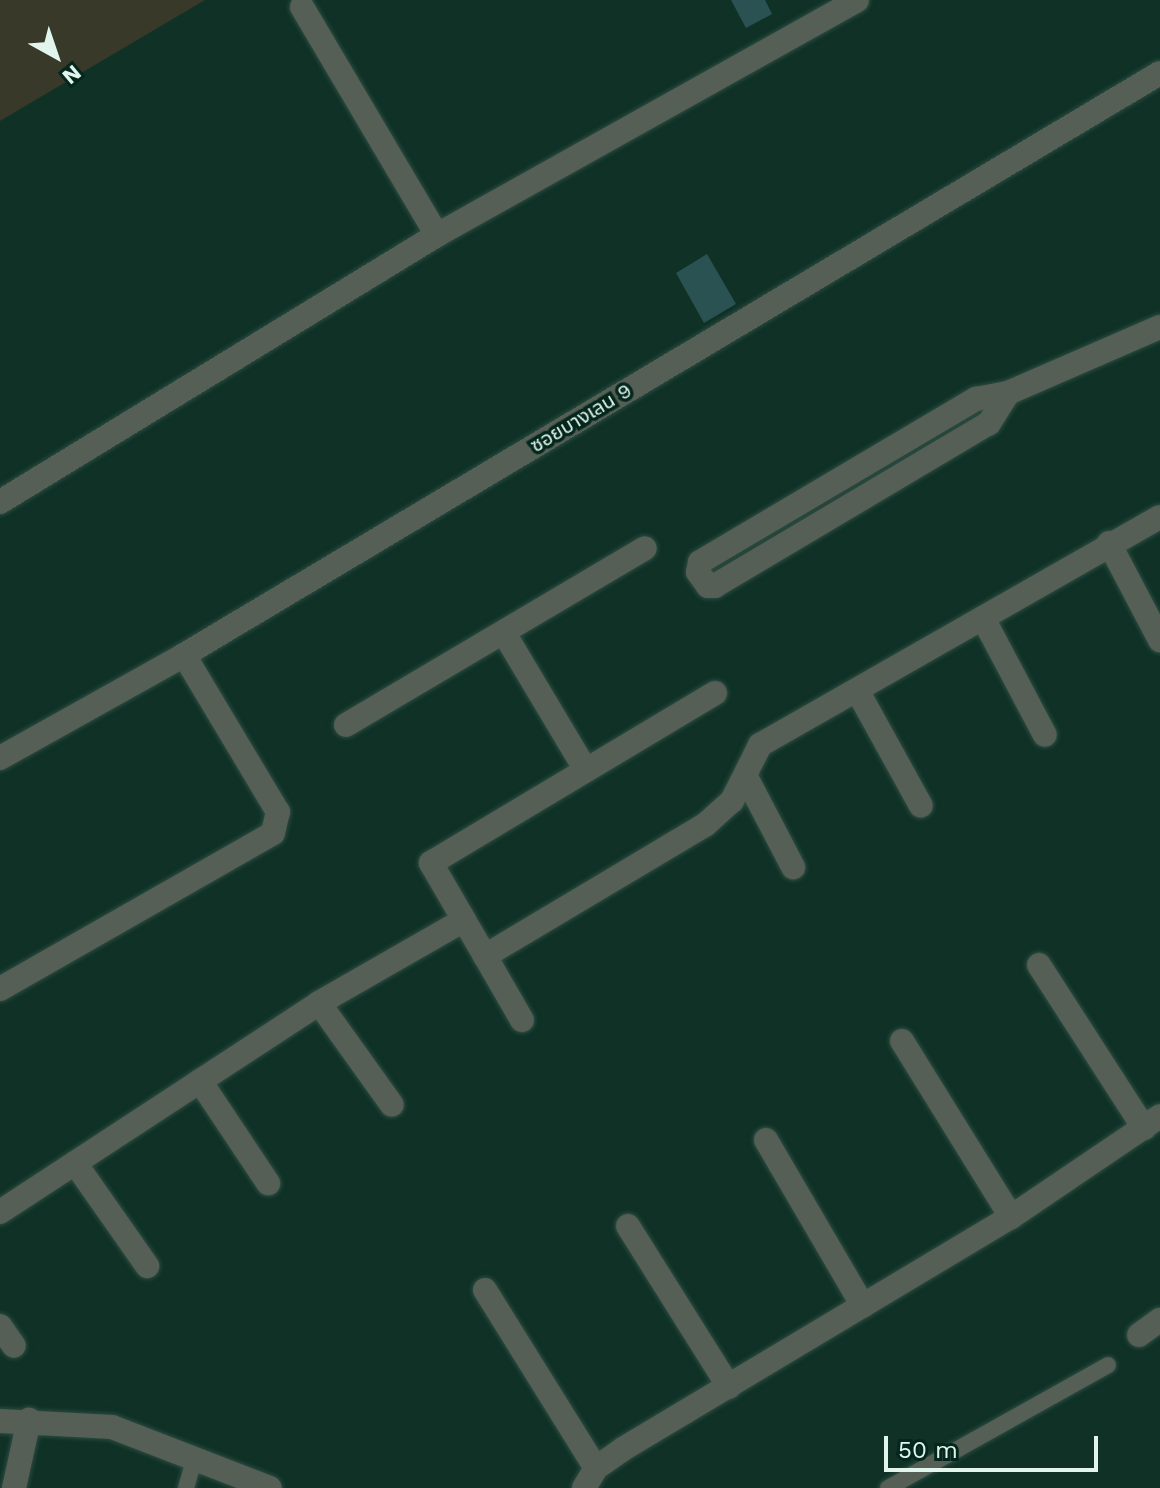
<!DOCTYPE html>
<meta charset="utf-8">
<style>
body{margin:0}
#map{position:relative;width:1160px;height:1488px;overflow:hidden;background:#0f3126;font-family:"Work Sans","Noto Sans Thai",sans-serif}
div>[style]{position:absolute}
.green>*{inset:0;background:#383929}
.building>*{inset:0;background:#2b5253}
.roads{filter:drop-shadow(0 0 2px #2d4c42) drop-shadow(0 0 2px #2d4c42)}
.service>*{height:16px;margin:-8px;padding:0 8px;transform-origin:8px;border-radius:8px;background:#565f55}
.minor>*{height:24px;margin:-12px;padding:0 12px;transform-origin:12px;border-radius:12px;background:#565f55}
.tertiary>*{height:24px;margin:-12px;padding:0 12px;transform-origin:12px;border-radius:12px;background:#565f55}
span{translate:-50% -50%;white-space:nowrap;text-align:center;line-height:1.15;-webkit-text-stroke:7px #04271d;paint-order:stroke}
.street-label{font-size:20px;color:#e2f5ed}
.north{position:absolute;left:16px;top:16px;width:80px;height:80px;-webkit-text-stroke:6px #04271d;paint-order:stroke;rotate:140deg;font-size:22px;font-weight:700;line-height:32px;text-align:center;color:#e2f5ed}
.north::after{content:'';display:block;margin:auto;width:28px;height:36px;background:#e2f5ed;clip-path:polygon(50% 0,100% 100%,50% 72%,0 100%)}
.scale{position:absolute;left:884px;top:1436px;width:214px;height:36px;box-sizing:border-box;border:4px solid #e2f5ed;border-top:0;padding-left:10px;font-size:24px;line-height:28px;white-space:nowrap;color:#e2f5ed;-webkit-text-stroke:6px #04271d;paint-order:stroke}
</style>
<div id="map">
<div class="green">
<i style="clip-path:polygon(0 0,205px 0,0 121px)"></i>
</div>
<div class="building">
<i style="clip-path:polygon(731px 0,765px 0,772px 14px,746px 28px)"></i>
<i style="clip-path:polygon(707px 254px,736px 304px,704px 323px,676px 273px)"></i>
</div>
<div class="roads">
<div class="service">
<i style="left:186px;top:1488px;width:33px;rotate:-74deg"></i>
<i style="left:888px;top:1488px;width:252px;rotate:-29.2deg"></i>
</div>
<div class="minor">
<i style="left:302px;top:7px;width:265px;rotate:59.4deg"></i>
<i style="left:1008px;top:393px;width:36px;rotate:122deg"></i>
<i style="left:989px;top:423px;width:319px;rotate:149.3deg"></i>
<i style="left:715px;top:586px;width:7px;rotate:180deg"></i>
<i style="left:708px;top:586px;width:17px;rotate:-126deg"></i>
<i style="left:698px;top:572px;width:10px;rotate:-79deg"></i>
<i style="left:700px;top:562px;width:321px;rotate:-30.6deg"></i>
<i style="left:976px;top:399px;width:33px;rotate:-11deg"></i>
<i style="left:1008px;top:393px;width:166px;rotate:-23.5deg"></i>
<i style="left:0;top:502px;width:512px;rotate:-31.42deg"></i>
<i style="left:437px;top:235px;width:481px;rotate:-29.2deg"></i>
<i style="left:1109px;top:543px;width:110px;rotate:62.3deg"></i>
<i style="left:983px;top:618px;width:132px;rotate:62.1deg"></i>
<i style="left:504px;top:633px;width:158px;rotate:59.2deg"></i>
<i style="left:857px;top:690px;width:132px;rotate:61.1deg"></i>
<i style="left:346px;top:725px;width:347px;rotate:-30.6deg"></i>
<i style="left:0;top:758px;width:211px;rotate:-29.2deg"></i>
<i style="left:184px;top:655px;width:1136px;rotate:-30.81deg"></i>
<i style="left:746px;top:777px;width:102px;rotate:62.4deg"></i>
<i style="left:464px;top:920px;width:66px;rotate:-120.1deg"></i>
<i style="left:431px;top:863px;width:331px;rotate:-30.9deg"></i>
<i style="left:485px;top:956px;width:74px;rotate:60deg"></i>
<i style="left:1039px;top:965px;width:194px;rotate:57.2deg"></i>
<i style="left:0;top:989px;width:314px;rotate:-29.7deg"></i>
<i style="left:273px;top:833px;width:22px;rotate:-77deg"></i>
<i style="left:278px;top:812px;width:183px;rotate:-120.9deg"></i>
<i style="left:319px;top:1003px;width:125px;rotate:54.4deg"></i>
<i style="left:902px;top:1041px;width:207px;rotate:58.2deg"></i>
<i style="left:200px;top:1081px;width:123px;rotate:56.3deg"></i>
<i style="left:766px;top:1140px;width:192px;rotate:59.7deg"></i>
<i style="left:75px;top:1163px;width:126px;rotate:55deg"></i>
<i style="left:0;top:1212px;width:381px;rotate:-33.2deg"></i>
<i style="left:319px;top:1003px;width:167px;rotate:-29.8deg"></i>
<i style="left:464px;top:920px;width:42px;rotate:59.7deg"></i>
<i style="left:485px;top:956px;width:256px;rotate:-30.8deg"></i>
<i style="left:705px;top:825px;width:36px;rotate:-42deg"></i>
<i style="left:732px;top:801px;width:63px;rotate:-63.4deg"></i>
<i style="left:760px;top:745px;width:460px;rotate:-29.7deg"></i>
<i style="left:628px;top:1226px;width:190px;rotate:57.9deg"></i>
<i style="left:485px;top:1290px;width:210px;rotate:58.1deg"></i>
<i style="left:0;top:1326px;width:24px;rotate:55deg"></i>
<i style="left:1139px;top:1335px;width:26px;rotate:-36deg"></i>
<i style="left:14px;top:1488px;width:70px;rotate:-77.6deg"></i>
<i style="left:584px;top:1488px;width:23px;rotate:-59deg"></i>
<i style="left:596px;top:1468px;width:33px;rotate:-35deg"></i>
<i style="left:623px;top:1449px;width:452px;rotate:-30.9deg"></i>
<i style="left:1011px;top:1217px;width:180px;rotate:-34.1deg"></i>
</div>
<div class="tertiary">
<i style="left:0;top:1421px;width:112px;rotate:3.1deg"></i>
<i style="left:112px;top:1427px;width:169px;rotate:21.1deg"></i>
</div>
</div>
<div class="street-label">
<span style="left:581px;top:418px;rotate:-31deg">ซอยบางเลน 9</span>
</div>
<div class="north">N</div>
<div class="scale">50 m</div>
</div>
